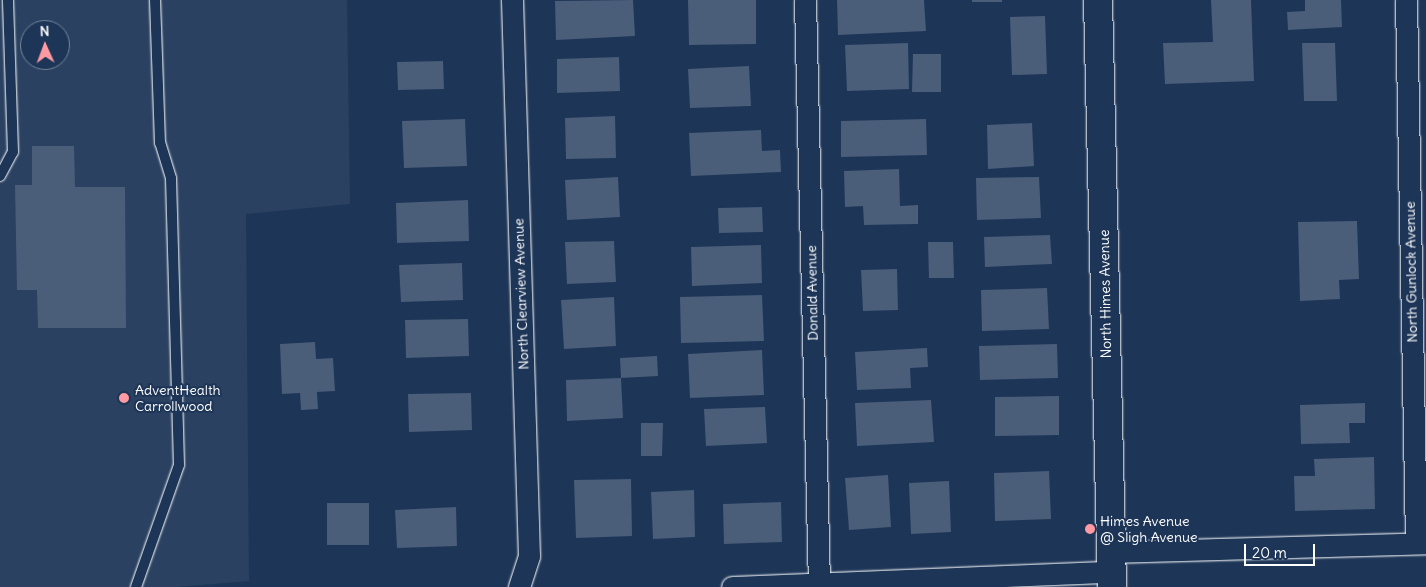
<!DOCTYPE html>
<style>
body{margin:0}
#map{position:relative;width:1426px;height:587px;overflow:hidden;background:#1d3557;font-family:Delius,sans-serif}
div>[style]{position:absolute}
.built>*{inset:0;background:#2a4161}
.building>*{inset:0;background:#4a5d79}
.roads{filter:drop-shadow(0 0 1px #fff) drop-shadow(0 0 1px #fff)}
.lane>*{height:10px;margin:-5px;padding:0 5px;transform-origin:5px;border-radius:5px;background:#1d3557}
.street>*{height:21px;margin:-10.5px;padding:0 10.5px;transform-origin:10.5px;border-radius:10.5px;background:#1d3557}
.secondary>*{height:28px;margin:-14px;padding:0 14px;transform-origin:14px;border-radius:14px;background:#1d3557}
.dots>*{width:14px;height:14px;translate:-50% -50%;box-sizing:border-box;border:2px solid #1d3557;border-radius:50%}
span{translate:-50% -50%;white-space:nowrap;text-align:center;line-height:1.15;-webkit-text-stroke:4px #1d3557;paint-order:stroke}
.street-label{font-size:14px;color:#fff}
.poi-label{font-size:14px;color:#fff}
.left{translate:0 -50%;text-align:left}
.north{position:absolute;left:20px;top:20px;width:50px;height:50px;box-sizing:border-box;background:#1d3557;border:1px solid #77869a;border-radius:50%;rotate:358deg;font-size:14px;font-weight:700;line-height:20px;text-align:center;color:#fff}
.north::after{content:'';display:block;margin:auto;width:18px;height:22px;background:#ff9aa2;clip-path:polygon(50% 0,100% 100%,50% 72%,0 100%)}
.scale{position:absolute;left:1244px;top:544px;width:71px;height:22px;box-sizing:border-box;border:2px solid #fff;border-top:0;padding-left:6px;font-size:15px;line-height:18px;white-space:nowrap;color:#fff;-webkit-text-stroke:4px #1d3557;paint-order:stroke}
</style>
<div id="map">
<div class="built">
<i style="clip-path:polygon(evenodd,0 0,347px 0,350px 204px,246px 214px,249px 581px,177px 587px,0 587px,0 0,30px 30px,60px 30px,60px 60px,30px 60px,30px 30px)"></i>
</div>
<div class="building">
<i style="clip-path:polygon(633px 0,635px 36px,556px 40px,555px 1px)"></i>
<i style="clip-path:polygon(688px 0,756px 0,756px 44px,689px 45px)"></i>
<i style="clip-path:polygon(837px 0,924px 0,926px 31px,838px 35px)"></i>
<i style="clip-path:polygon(972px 0,1002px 0,1002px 2px,972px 2px)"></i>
<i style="clip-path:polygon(1211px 0,1251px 0,1254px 81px,1165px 84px,1163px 43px,1213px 42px)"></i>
<i style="clip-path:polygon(1305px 0,1341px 0,1342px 27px,1288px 30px,1287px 12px,1305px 11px)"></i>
<i style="clip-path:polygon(1045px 16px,1047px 74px,1012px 75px,1010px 17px)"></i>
<i style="clip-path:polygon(908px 43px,909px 89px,847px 91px,845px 45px)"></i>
<i style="clip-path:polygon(1302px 43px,1335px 43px,1337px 101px,1304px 101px)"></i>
<i style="clip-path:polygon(913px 54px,941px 54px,941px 92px,912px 92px)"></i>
<i style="clip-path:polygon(619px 57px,620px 91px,557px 93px,557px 59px)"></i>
<i style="clip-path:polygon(443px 61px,444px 89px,398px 90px,397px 62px)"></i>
<i style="clip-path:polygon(749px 66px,751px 106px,690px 108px,688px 69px)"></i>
<i style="clip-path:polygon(615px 116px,616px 158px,566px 159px,565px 118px)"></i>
<i style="clip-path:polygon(465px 119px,467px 166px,404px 168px,402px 121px)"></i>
<i style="clip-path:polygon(926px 119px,927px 155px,841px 157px,841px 121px)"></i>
<i style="clip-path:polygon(1032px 123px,1034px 166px,988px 169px,987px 125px)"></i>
<i style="clip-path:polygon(761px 130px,762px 151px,780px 150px,781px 172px,691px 176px,689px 133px)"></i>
<i style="clip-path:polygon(32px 146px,74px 146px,75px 187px,125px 187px,126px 328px,38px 328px,37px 290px,17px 290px,15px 185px,32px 185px)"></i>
<i style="clip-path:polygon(899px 169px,900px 206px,918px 205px,918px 224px,864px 225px,863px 206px,845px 207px,844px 171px)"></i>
<i style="clip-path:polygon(618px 177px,620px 217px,567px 220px,565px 180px)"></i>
<i style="clip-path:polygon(1039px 177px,1041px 218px,977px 220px,976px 178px)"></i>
<i style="clip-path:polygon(468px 200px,469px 241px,397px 243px,396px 203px)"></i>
<i style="clip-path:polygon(762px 207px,763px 232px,719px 233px,718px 208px)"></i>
<i style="clip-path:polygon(1357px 221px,1359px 279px,1339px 280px,1340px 299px,1300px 301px,1298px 222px)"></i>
<i style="clip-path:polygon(1050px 235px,1052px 264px,985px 267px,984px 237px)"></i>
<i style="clip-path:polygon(614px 241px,616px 282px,567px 284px,565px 242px)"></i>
<i style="clip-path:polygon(928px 242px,953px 242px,954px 278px,929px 278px)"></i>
<i style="clip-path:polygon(761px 245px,762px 283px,692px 286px,691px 247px)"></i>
<i style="clip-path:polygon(462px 263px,463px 300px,401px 302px,399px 265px)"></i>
<i style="clip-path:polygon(897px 269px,898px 310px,863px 311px,861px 270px)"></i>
<i style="clip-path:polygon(1047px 288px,1049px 329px,982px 331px,981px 290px)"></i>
<i style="clip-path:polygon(762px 295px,764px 341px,681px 343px,680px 297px)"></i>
<i style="clip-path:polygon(614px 297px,616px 346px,564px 349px,561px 300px)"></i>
<i style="clip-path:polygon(468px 319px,469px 356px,406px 358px,405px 320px)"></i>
<i style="clip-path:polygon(315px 342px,316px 359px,333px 358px,335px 391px,317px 392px,318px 409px,301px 410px,300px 393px,282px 394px,280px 344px)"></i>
<i style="clip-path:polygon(1057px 344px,1058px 378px,980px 380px,979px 346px)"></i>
<i style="clip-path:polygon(927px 348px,928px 367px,910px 368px,911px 388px,857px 390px,855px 352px)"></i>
<i style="clip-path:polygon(762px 350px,764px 395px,690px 398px,688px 354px)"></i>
<i style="clip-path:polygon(657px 356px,658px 376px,621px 378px,620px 358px)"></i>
<i style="clip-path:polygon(621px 378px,623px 418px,567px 421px,566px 380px)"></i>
<i style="clip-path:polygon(471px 393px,472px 430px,409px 432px,408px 394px)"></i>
<i style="clip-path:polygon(1059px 396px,1059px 435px,995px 436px,995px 397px)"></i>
<i style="clip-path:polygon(931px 400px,934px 442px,857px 446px,855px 403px)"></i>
<i style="clip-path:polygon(1365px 403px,1365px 423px,1349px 423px,1350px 443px,1301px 444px,1300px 405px)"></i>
<i style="clip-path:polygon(765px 407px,767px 443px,706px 446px,704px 409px)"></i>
<i style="clip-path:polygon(641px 423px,663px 423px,662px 456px,641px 456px)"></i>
<i style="clip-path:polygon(1374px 457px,1375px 509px,1295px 511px,1294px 476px,1315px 476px,1314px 459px)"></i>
<i style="clip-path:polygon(1049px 471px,1051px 519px,995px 521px,994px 473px)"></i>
<i style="clip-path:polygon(888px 475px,891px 527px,849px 530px,845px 478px)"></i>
<i style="clip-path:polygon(631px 479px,632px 536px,576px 538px,574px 480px)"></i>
<i style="clip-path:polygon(949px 481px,951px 532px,911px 534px,909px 483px)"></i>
<i style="clip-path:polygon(694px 490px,695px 537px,653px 539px,651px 492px)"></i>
<i style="clip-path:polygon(781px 502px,782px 542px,724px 544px,723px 504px)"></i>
<i style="clip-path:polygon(327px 503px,369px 503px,369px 545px,327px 545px)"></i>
<i style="clip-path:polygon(456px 507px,457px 546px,397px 548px,395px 510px)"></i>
</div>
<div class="roads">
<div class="lane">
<i style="left:0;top:176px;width:27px;rotate:-62deg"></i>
<i style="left:13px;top:152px;width:152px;rotate:-91.9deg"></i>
<i style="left:136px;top:587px;width:129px;rotate:-70.6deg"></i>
<i style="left:179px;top:465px;width:287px;rotate:-91.6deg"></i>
<i style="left:171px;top:178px;width:37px;rotate:-107deg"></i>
<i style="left:160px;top:143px;width:143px;rotate:-92deg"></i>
</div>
<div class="street">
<i style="left:512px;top:0;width:556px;rotate:88.25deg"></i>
<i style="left:529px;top:556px;width:33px;rotate:108deg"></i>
<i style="left:805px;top:0;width:587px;rotate:88.63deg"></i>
<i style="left:1406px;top:0;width:543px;rotate:88.94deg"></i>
<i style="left:1111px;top:552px;width:315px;rotate:-1.6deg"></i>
<i style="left:732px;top:587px;width:380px;rotate:-2.3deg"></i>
</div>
<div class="secondary">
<i style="left:1098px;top:0;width:587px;rotate:88.63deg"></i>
</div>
</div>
<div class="dots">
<i style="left:124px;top:398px;background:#ff9aa2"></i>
<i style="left:1090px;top:529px;background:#ff9aa2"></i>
</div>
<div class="street-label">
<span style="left:1411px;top:272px;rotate:-91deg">North Gunlock Avenue</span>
<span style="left:812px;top:293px;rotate:-91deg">Donald Avenue</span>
<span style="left:521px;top:294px;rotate:-92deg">North Clearview Avenue</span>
<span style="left:1105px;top:294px;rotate:-91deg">North Himes Avenue</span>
</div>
<div class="poi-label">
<span class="left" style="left:135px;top:398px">AdventHealth<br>Carrollwood</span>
<span class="left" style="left:1100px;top:529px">Himes Avenue<br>@ Sligh Avenue</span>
</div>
<div class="north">N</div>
<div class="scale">20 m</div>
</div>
